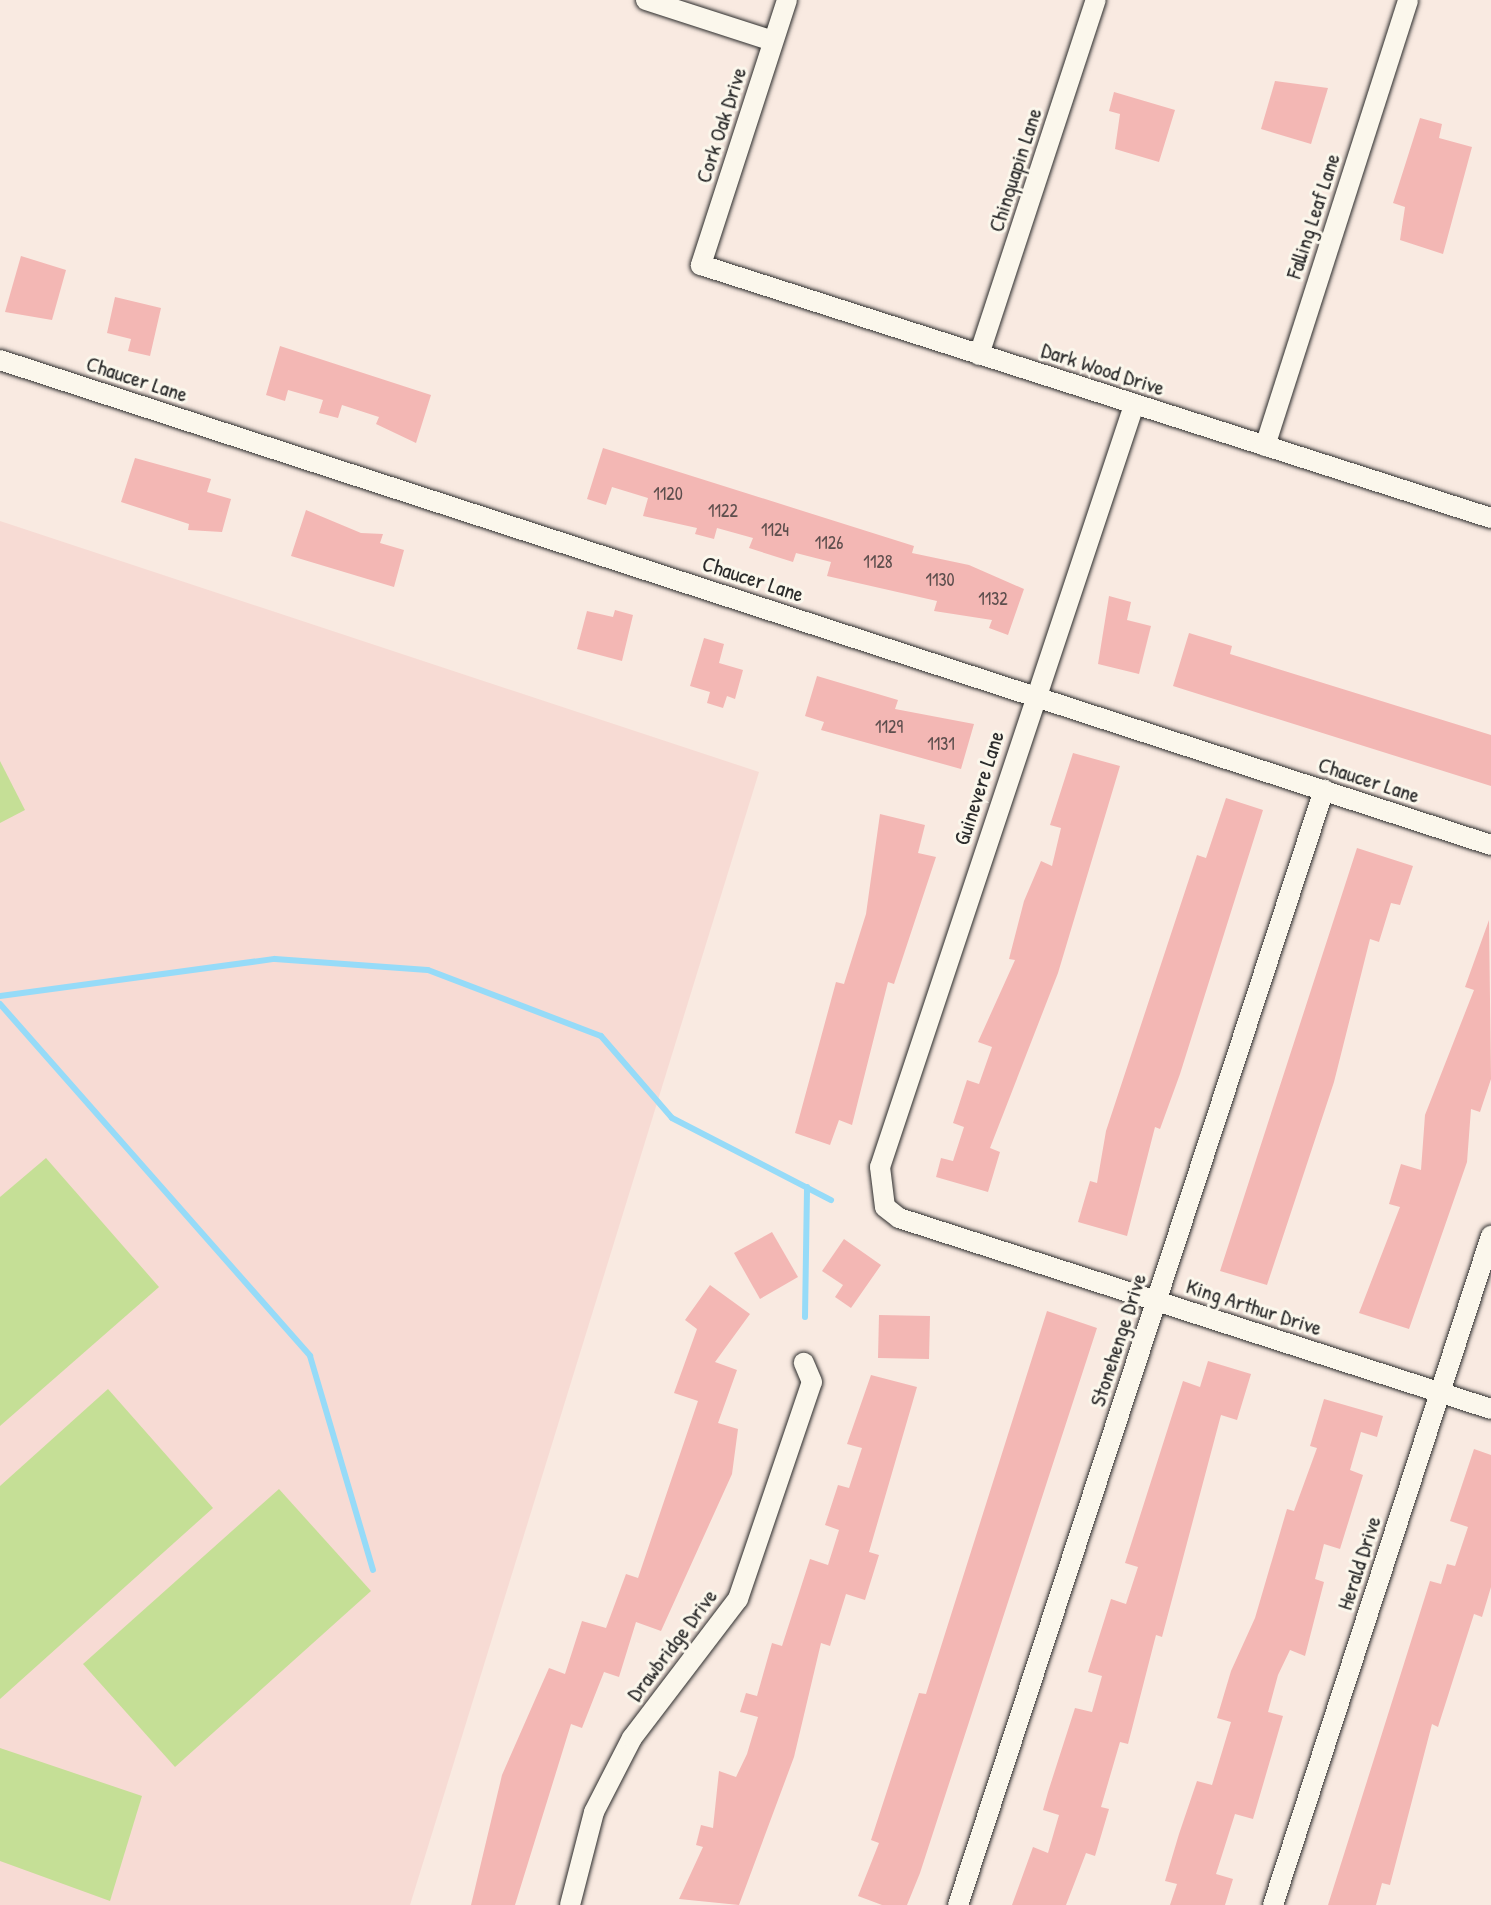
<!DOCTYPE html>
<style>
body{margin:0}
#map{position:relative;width:1491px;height:1905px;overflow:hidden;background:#f9eae1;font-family:"Patrick Hand",sans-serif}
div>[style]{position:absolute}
.built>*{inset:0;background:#f7dbd4}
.green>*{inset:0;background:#c5df96}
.stream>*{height:6px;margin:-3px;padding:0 3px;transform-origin:3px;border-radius:3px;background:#96dbf8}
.building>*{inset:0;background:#f3b7b4}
.roads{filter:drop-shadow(0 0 2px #2b2b2b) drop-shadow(0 0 2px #2b2b2b)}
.minor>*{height:20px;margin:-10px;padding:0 10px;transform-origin:10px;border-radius:10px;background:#fbf7ec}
span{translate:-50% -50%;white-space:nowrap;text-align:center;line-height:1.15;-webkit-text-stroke:6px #fbf7ec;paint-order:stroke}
.number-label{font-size:18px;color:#5d4e4d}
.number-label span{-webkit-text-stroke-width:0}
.street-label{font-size:22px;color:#2b2b2b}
</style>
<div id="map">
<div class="built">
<i style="clip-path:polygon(0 521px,759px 772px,410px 1905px,0 1905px)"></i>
</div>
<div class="green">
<i style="clip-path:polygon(0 761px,25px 810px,0 823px)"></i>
<i style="clip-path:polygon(46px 1158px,159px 1287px,0 1426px,0 1197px)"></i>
<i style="clip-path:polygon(108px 1389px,213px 1508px,0 1699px,0 1486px)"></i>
<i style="clip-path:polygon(279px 1489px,371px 1591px,175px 1767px,83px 1664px)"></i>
<i style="clip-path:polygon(0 1748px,142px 1796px,110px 1901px,0 1861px)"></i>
</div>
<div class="stream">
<i style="left:0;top:996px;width:277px;rotate:-7.7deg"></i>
<i style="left:275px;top:959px;width:153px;rotate:4.1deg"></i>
<i style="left:428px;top:970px;width:185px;rotate:20.9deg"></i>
<i style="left:601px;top:1036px;width:108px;rotate:49.1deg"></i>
<i style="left:672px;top:1118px;width:179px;rotate:27.3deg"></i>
<i style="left:0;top:1004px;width:469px;rotate:48.6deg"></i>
<i style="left:310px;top:1356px;width:223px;rotate:73.6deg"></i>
<i style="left:805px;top:1317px;width:130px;rotate:-89.1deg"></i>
</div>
<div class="building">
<i style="clip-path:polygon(1275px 81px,1328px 88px,1311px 144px,1261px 129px)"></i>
<i style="clip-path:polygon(1114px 92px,1175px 110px,1159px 162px,1115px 149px,1120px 114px,1109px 111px)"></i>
<i style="clip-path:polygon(1420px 118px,1442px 124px,1439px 138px,1472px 147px,1443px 254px,1400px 240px,1405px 207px,1393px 203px)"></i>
<i style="clip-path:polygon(21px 256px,66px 270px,52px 320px,5px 312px)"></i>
<i style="clip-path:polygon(115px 297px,161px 308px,150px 356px,128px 351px,131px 339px,107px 333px)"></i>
<i style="clip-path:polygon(280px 346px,431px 395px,416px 443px,376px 424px,379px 417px,342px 405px,338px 418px,319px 413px,323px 400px,288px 390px,285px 401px,266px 395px)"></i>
<i style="clip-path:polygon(603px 448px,914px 546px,912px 553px,969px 565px,1024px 589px,1008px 635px,989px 628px,992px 620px,934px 611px,937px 601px,827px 576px,831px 562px,796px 553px,793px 562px,749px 548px,753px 538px,717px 528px,714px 539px,695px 534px,697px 528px,643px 516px,648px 498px,612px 487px,606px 505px,587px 499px)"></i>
<i style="clip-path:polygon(135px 458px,211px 479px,207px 492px,231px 499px,222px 532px,188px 530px,189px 524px,121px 502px)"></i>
<i style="clip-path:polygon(306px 510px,361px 533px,383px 534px,380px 543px,404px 550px,394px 587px,291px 556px)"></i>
<i style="clip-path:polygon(1109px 596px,1131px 602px,1127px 620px,1151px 626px,1139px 674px,1098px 664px)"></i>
<i style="clip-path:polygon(615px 610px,633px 615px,622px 661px,577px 649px,587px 611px,613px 617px)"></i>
<i style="clip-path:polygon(1189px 633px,1232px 646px,1230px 654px,1491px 735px,1491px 786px,1173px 686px)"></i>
<i style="clip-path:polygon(704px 638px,724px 644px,719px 663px,743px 670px,735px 699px,727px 696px,723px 708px,707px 703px,710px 692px,690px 686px)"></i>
<i style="clip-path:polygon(817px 676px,898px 700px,895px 709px,974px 724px,961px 769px,821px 730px,824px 722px,805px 716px)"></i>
<i style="clip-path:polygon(1073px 753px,1120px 766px,1058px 973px,990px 1148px,1000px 1152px,988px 1192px,936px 1177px,941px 1158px,953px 1161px,964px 1127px,953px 1123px,967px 1080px,979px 1084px,992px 1047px,978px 1042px,1015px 960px,1009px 959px,1024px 901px,1041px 861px,1052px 866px,1061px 828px,1050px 825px)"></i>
<i style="clip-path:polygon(1226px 798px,1263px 810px,1180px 1074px,1160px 1129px,1155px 1127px,1127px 1236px,1078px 1222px,1090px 1181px,1097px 1183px,1106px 1131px,1197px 855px,1206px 858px)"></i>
<i style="clip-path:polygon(880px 814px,925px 825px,918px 853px,936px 857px,894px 984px,888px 982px,852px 1125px,839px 1120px,830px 1145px,795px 1133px,836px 982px,844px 984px,866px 914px)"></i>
<i style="clip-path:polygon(1357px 848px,1413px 866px,1400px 905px,1391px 903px,1379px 942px,1370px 939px,1334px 1082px,1267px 1285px,1220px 1271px)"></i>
<i style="clip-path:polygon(1489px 920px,1491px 1079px,1480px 1112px,1471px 1109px,1467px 1162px,1409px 1329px,1359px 1313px,1400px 1207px,1389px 1204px,1401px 1164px,1421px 1170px,1425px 1115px,1474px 990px,1465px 987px)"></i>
<i style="clip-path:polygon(772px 1232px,798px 1277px,760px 1299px,734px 1253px)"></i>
<i style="clip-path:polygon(844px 1239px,881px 1265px,851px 1308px,835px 1297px,843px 1285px,822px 1271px)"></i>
<i style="clip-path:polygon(710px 1285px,750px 1314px,715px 1362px,737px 1370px,718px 1423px,738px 1429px,732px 1474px,661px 1631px,636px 1622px,619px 1677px,604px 1672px,582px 1728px,571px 1724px,515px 1905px,471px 1905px,502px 1775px,549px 1668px,565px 1674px,582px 1621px,606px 1628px,626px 1574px,638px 1578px,698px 1401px,674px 1393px,697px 1329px,685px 1320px)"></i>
<i style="clip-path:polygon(1047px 1311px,1097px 1328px,920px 1873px,907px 1905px,882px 1905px,858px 1896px,879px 1843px,871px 1840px,919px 1693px,926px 1694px)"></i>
<i style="clip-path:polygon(879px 1315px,930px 1316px,929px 1359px,878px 1358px)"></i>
<i style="clip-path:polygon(1208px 1361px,1251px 1374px,1237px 1420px,1221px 1415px,1162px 1637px,1156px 1635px,1128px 1744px,1120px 1742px,1101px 1807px,1109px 1809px,1095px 1856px,1086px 1853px,1066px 1905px,1012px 1905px,1033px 1847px,1048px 1853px,1059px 1815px,1043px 1810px,1048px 1792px,1075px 1708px,1092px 1712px,1102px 1676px,1088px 1672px,1111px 1599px,1126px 1604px,1138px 1567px,1125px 1563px,1183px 1381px,1200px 1387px)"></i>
<i style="clip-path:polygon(871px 1375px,917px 1387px,869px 1552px,879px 1555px,865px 1600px,846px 1594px,830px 1646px,821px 1643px,794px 1757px,739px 1905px,679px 1899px,703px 1847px,696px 1845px,701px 1825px,713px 1828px,719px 1771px,736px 1777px,747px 1754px,758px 1717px,740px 1712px,746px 1693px,757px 1696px,772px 1643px,782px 1646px,810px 1559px,828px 1565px,839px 1530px,825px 1525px,838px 1485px,849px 1488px,862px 1448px,847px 1444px)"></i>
<i style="clip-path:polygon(1324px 1399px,1383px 1416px,1377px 1437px,1361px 1432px,1350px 1470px,1363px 1475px,1340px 1549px,1324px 1544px,1315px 1579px,1324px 1582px,1305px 1656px,1290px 1650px,1278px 1675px,1268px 1712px,1283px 1716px,1253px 1819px,1235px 1814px,1216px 1874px,1233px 1879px,1225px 1905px,1170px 1905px,1177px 1884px,1165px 1881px,1179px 1834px,1197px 1781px,1212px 1785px,1231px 1722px,1217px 1718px,1231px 1671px,1255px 1618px,1287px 1509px,1294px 1511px,1317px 1448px,1310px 1446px)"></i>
<i style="clip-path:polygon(1474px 1449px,1491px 1455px,1491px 1587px,1482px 1617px,1474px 1614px,1438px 1727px,1432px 1724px,1390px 1885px,1382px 1883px,1376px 1905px,1328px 1905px,1430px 1581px,1441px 1584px,1447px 1564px,1455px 1566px,1468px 1527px,1450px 1521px)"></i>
</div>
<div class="roads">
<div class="minor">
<i style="left:646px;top:0;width:133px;rotate:17.9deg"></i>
<i style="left:787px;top:0;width:279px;rotate:108deg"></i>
<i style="left:701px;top:265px;width:830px;rotate:17.76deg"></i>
<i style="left:979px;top:355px;width:374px;rotate:-71.8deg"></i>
<i style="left:0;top:360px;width:1568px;rotate:18.02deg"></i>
<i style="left:1134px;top:405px;width:803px;rotate:108.43deg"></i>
<i style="left:880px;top:1167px;width:40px;rotate:82.9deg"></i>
<i style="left:885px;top:1207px;width:18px;rotate:38deg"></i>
<i style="left:899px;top:1218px;width:622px;rotate:17.88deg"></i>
<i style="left:1265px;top:446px;width:468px;rotate:-72.2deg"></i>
<i style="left:570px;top:1905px;width:96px;rotate:-75.5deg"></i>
<i style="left:594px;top:1812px;width:83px;rotate:-62.8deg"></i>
<i style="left:632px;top:1738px;width:175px;rotate:-52.7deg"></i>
<i style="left:738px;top:1599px;width:229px;rotate:-71.2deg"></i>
<i style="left:812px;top:1382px;width:21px;rotate:-113deg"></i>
<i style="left:958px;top:1905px;width:1174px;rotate:-71.83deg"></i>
<i style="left:1273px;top:1905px;width:704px;rotate:-71.95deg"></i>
</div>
</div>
<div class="number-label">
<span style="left:668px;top:494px">1120</span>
<span style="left:723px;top:511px">1122</span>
<span style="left:775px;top:530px">1124</span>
<span style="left:829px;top:543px">1126</span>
<span style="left:878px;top:562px">1128</span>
<span style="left:940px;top:580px">1130</span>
<span style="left:993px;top:599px">1132</span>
<span style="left:889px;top:727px">1129</span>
<span style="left:941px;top:744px">1131</span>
</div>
<div class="street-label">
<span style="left:721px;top:125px;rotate:-72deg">Cork Oak Drive</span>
<span style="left:1015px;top:170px;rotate:-72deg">Chinquapin Lane</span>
<span style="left:1313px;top:216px;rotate:-72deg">Falling Leaf Lane</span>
<span style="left:1103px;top:369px;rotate:18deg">Dark Wood Drive</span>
<span style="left:137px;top:379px;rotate:18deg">Chaucer Lane</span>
<span style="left:753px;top:579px;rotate:18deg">Chaucer Lane</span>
<span style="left:1369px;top:780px;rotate:18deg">Chaucer Lane</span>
<span style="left:979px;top:788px;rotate:-72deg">Guinevere Lane</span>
<span style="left:1254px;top:1307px;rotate:18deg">King Arthur Drive</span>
<span style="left:1118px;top:1340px;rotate:-72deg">Stonehenge Drive</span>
<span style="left:1359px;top:1563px;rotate:-72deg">Herald Drive</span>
<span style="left:672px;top:1645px;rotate:-53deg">Drawbridge Drive</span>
</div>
</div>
